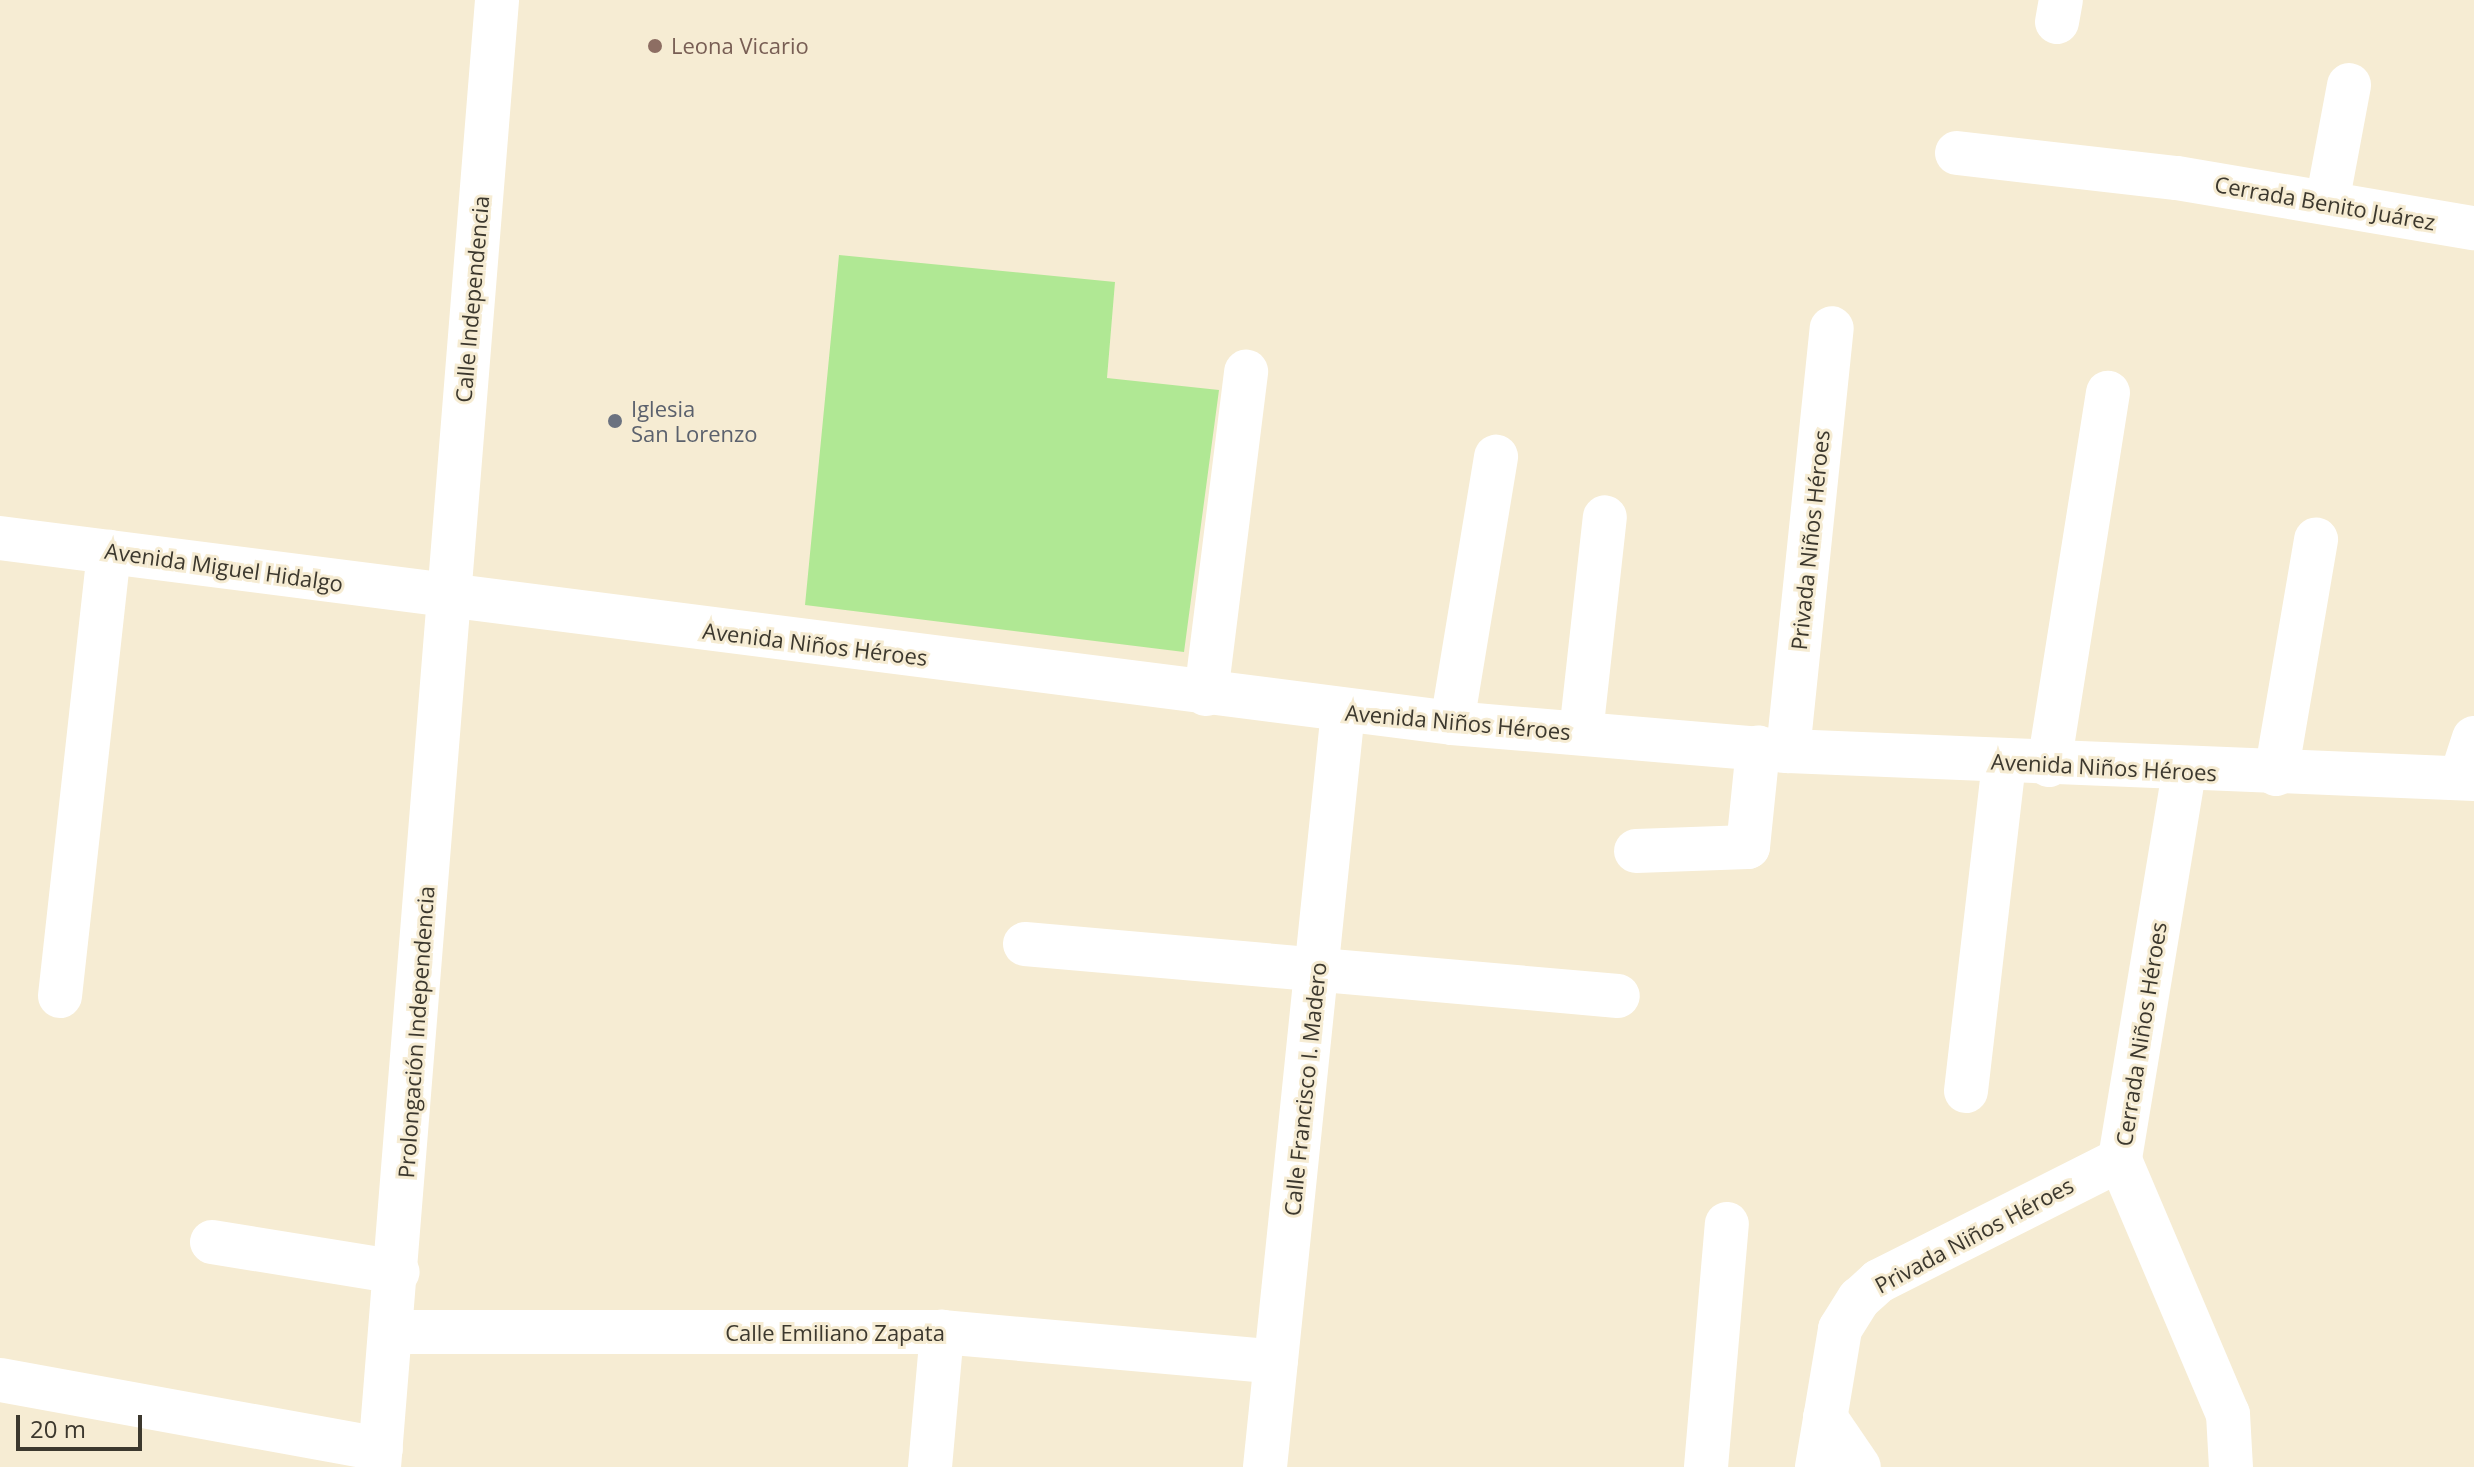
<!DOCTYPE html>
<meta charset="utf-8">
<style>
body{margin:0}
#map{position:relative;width:2474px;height:1467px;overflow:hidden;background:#f6ecd3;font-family:"Open Sans",sans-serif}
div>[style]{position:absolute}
.green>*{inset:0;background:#b0e894}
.minor>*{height:44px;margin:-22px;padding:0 22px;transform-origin:22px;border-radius:22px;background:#fff}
.dots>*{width:22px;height:22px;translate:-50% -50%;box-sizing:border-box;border:4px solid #f6ecd3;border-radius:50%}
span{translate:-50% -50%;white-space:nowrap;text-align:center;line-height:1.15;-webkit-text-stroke:6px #f6ecd3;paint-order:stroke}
.education-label{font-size:22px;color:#785e54}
.left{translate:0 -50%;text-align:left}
.street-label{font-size:22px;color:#3c382e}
.worship-label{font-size:22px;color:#5b616d}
.scale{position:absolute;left:16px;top:1415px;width:126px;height:36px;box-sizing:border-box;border:4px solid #3c382e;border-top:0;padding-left:10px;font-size:24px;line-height:28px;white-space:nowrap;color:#3c382e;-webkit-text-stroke:6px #f6ecd3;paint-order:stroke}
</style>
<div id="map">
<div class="green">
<i style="clip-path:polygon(839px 255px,1115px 282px,1107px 378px,1219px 390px,1184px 652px,805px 605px)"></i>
</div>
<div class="minor">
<i style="left:2057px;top:22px;width:22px;rotate:-80deg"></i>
<i style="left:1957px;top:153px;width:221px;rotate:6.5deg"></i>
<i style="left:2177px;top:178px;width:301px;rotate:9.6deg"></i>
<i style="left:2327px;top:203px;width:120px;rotate:-79.4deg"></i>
<i style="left:0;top:538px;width:1464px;rotate:7.26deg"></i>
<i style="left:1452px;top:723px;width:337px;rotate:4.8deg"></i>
<i style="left:1788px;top:751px;width:687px;rotate:2.34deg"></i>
<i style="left:1206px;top:694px;width:325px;rotate:-82.9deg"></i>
<i style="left:1452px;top:723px;width:270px;rotate:-80.6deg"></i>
<i style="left:1581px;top:733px;width:217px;rotate:-83.7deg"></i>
<i style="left:1788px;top:751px;width:425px;rotate:-84.1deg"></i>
<i style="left:2049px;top:765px;width:377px;rotate:-81deg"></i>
<i style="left:2184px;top:772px;width:393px;rotate:99.4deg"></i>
<i style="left:2120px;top:1160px;width:276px;rotate:67deg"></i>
<i style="left:2228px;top:1414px;width:53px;rotate:86.8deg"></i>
<i style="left:2276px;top:774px;width:238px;rotate:-80.3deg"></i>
<i style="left:2461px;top:778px;width:42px;rotate:-72deg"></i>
<i style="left:1636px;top:851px;width:112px;rotate:-2deg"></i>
<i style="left:1748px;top:847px;width:100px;rotate:-84.2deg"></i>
<i style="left:1025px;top:944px;width:595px;rotate:5.01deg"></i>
<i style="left:60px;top:996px;width:447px;rotate:-83.7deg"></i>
<i style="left:1966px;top:1091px;width:331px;rotate:-83.4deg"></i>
<i style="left:212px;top:1242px;width:188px;rotate:9.2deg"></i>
<i style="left:394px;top:1332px;width:548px"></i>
<i style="left:942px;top:1332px;width:335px;rotate:5.1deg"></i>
<i style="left:0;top:1380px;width:387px;rotate:10.3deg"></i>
<i style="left:1825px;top:1417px;width:60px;rotate:55.8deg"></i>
<i style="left:379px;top:1467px;width:1472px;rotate:-85.4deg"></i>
<i style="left:930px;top:1467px;width:136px;rotate:-84.9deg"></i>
<i style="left:1265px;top:1467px;width:760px;rotate:-84.11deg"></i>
<i style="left:1706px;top:1467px;width:244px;rotate:-85.1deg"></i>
<i style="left:1817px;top:1467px;width:140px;rotate:-80.5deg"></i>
<i style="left:1840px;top:1329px;width:36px;rotate:-58deg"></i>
<i style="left:1859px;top:1299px;width:27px;rotate:-42deg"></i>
<i style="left:1879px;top:1281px;width:270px;rotate:-26.7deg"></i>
</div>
<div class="dots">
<i style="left:655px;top:46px;background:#8d6e63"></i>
<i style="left:615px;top:421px;background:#6b7280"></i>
</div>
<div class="education-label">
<span class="left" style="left:671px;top:46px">Leona Vicario</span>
</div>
<div class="street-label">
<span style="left:2325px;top:203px;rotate:10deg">Cerrada Benito Juárez</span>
<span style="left:472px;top:299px;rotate:-85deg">Calle Independencia</span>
<span style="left:1810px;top:540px;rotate:-84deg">Privada Niños Héroes</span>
<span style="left:224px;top:567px;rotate:8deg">Avenida Miguel Hidalgo</span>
<span style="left:815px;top:644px;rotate:7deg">Avenida Niños Héroes</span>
<span style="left:1458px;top:722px;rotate:5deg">Avenida Niños Héroes</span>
<span style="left:2104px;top:767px;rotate:3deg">Avenida Niños Héroes</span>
<span style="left:416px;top:1032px;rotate:-86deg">Prolongación Independencia</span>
<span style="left:2141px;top:1034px;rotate:-81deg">Cerrada Niños Héroes</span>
<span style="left:1305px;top:1089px;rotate:-84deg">Calle Francisco I. Madero</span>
<span style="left:1974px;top:1235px;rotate:-28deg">Privada Niños Héroes</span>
<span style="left:835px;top:1333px">Calle Emiliano Zapata</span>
</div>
<div class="worship-label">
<span class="left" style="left:631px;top:421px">Iglesia<br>San Lorenzo</span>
</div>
<div class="scale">20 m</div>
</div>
